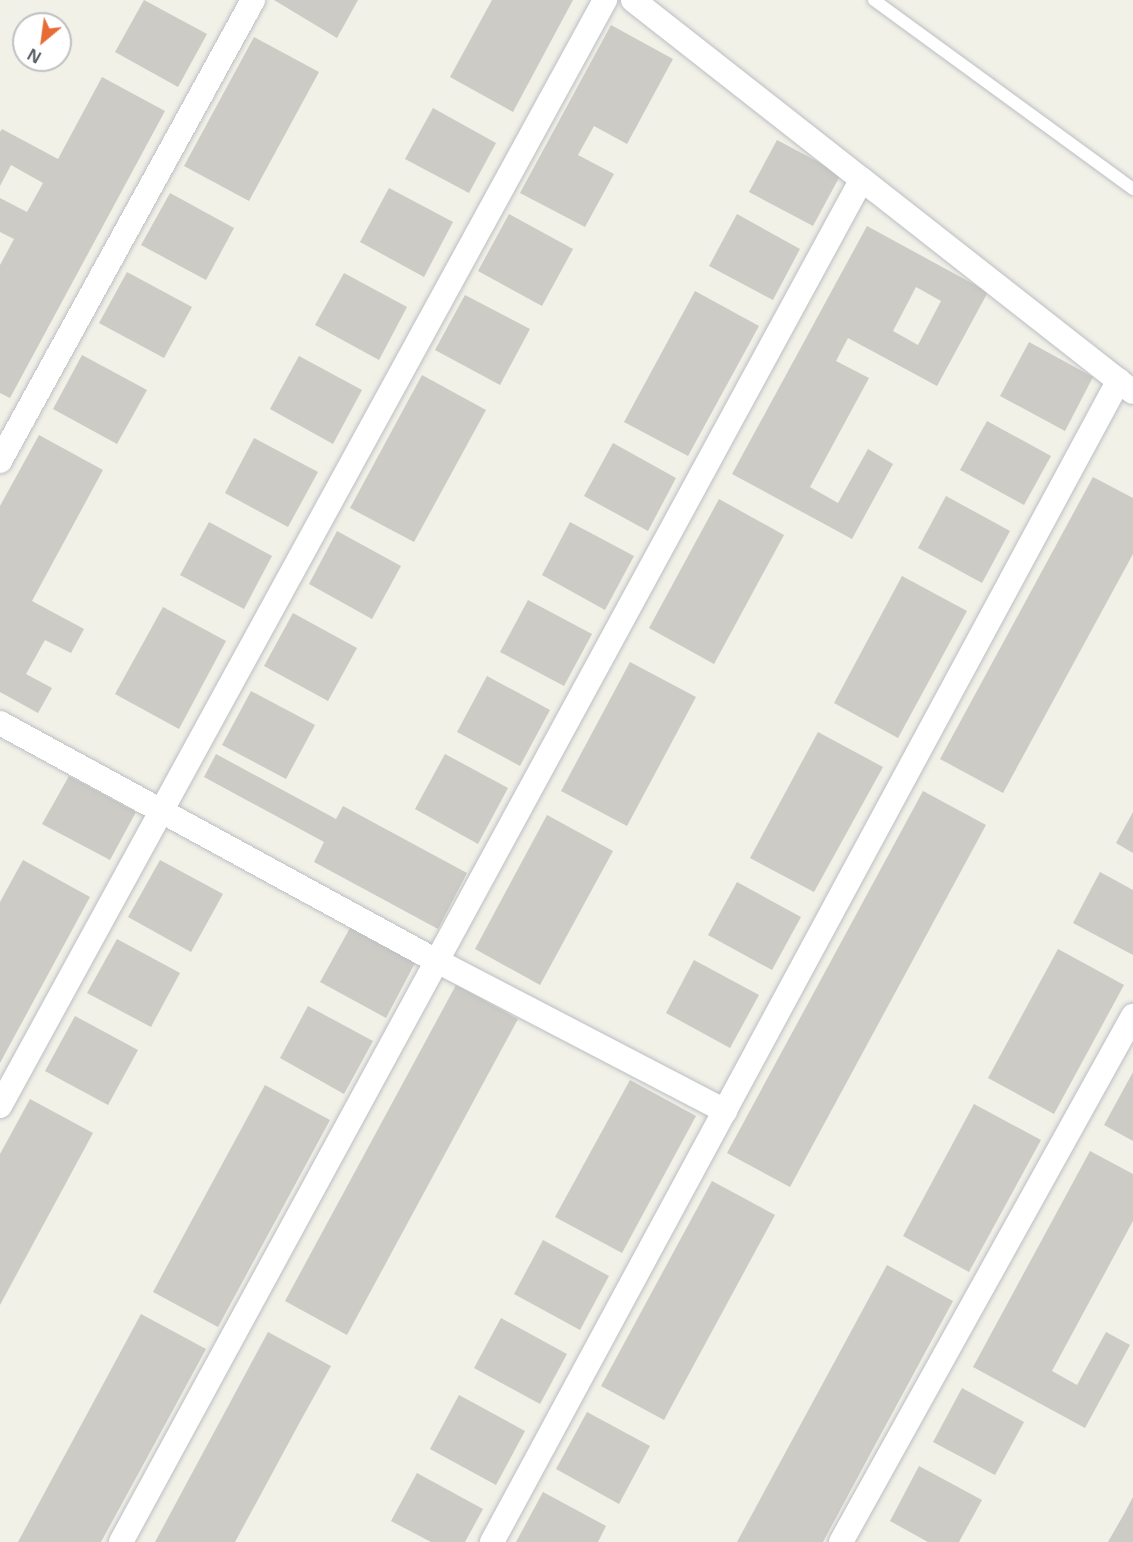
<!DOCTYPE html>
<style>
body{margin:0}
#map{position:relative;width:1133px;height:1542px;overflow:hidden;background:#f1f1e8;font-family:"Open Sans",sans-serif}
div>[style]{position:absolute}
.building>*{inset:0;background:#cccbc5}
.roads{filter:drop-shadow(0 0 2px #bcbec3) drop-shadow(0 0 2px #bcbec3)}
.service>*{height:12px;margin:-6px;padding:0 6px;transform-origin:6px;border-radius:6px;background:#fff}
.minor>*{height:24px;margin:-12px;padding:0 12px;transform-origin:12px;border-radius:12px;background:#fff}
span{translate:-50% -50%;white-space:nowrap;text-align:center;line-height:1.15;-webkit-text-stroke:5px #fff;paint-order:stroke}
.north{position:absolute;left:12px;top:12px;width:60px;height:60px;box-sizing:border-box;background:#fff;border:2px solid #bfc0c3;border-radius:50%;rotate:209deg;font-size:16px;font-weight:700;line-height:24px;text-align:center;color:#5f6168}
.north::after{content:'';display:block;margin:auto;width:21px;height:27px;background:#e86b36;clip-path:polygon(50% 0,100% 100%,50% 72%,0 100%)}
</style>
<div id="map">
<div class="building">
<i style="clip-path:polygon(144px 0,207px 34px,178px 87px,115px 52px)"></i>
<i style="clip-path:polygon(274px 0,358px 0,337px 38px)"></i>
<i style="clip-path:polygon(492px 0,573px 0,513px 112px,450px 77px)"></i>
<i style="clip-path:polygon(611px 25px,673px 59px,627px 144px,594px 126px,578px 155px,614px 174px,585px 227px,520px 193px)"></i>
<i style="clip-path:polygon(254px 37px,319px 72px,249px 201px,184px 166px)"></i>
<i style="clip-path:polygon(102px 77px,165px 111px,10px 398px,0 393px,0 265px,14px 239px,0 232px,0 198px,27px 212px,43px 183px,11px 165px,0 186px,0 132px,2px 129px,58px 159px)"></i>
<i style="clip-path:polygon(433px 108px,496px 143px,469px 193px,405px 159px)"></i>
<i style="clip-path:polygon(777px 140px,841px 174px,813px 226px,749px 192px)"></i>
<i style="clip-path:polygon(389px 188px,453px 222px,424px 277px,360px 242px)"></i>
<i style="clip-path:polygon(170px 193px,234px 228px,206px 280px,141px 245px)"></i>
<i style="clip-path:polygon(509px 214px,573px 249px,542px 306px,478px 271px)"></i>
<i style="clip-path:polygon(737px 214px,800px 249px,773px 300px,709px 266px)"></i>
<i style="clip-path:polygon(evenodd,867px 226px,988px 292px,937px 386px,848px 338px,836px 361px,869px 378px,810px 487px,838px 503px,868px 449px,893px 464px,852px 539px,732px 474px,867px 226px,916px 287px,941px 301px,918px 345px,893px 331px,916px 287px)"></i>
<i style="clip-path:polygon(127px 272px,192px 307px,164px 358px,99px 323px)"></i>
<i style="clip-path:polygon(344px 273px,407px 307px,379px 360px,315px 325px)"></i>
<i style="clip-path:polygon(695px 291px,759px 326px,688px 456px,624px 422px)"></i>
<i style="clip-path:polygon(465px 295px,530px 329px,500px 385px,435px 350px)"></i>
<i style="clip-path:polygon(1029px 342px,1093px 377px,1065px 431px,1000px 396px)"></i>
<i style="clip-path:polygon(82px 355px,147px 390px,117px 444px,53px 409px)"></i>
<i style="clip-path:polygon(299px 356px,362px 390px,333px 444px,270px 409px)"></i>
<i style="clip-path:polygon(422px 375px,486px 410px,414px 542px,350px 508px)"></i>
<i style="clip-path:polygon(987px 421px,1051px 456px,1024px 505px,960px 470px)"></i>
<i style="clip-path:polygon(39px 435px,103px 470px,32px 601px,84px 629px,71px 653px,45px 640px,26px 674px,52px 688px,38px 713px,0 692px,0 506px)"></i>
<i style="clip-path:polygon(254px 438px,318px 472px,288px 527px,225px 493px)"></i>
<i style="clip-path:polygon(613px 443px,676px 478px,648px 531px,584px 496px)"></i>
<i style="clip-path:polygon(1093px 477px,1133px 498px,1133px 554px,1003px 793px,940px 759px)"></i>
<i style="clip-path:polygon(946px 496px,1010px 531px,982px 583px,918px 548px)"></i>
<i style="clip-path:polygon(719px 499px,784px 535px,714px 664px,649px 628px)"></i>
<i style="clip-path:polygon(209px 522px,272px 556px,244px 609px,180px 575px)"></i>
<i style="clip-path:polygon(570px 522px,634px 556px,605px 610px,542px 575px)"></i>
<i style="clip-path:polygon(337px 531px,401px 566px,372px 619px,309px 584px)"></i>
<i style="clip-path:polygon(902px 576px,967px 611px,898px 738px,834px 703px)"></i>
<i style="clip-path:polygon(528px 600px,592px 634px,564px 686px,500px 652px)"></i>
<i style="clip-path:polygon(163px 607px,226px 641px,179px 729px,115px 694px)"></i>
<i style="clip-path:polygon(293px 613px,357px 648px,328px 701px,264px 666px)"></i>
<i style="clip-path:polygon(630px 662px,696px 697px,627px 826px,561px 791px)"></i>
<i style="clip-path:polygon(487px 676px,550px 710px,520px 766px,457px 732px)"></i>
<i style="clip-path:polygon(251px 691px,315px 725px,286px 779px,222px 745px)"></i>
<i style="clip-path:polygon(818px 732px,883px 767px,814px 892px,750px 858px)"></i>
<i style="clip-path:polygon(216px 754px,336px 819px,343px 806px,467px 873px,438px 929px,314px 862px,324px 842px,204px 777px)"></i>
<i style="clip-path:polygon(445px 754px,508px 788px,478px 844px,415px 809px)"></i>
<i style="clip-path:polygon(69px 776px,136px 812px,110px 860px,42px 824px)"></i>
<i style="clip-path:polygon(923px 791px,986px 825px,790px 1187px,727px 1153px)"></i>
<i style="clip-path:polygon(1133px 812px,1133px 853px,1116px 843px)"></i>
<i style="clip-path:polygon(547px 815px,613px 851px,540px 985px,475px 949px)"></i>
<i style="clip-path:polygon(23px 860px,90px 897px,0 1063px,0 902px)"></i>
<i style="clip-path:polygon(160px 860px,223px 894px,191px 952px,128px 917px)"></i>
<i style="clip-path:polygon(1100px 872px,1133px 890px,1133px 955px,1073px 923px)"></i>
<i style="clip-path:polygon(737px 882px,801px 917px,772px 970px,708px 935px)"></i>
<i style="clip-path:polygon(350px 928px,415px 963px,386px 1018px,320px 982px)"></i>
<i style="clip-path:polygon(117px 939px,180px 973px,151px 1027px,87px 993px)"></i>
<i style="clip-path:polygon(1058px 949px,1124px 985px,1054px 1114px,988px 1078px)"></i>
<i style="clip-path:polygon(694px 960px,759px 995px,730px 1048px,666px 1013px)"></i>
<i style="clip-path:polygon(456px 985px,518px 1019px,347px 1335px,285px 1301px)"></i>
<i style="clip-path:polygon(308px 1006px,373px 1041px,344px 1094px,280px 1058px)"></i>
<i style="clip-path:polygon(75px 1016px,138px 1050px,108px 1105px,45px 1071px)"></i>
<i style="clip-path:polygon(1133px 1072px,1133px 1141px,1104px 1125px)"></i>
<i style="clip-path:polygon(630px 1080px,696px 1116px,622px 1253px,555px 1217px)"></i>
<i style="clip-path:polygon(265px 1085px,330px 1120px,218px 1327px,153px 1292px)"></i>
<i style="clip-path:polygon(30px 1099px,93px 1133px,0 1305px,0 1154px)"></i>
<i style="clip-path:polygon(974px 1104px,1041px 1140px,969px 1272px,903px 1236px)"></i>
<i style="clip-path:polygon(1090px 1151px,1133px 1174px,1133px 1221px,1052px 1371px,1077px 1385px,1106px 1332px,1130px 1345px,1085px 1428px,973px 1367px)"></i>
<i style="clip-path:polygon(712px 1181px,775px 1215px,664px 1420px,601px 1386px)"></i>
<i style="clip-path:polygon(543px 1240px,609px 1276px,580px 1330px,514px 1294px)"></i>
<i style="clip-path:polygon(887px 1265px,953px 1301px,868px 1458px,823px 1542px,737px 1542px)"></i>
<i style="clip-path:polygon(141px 1314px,206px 1349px,161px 1432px,101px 1542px,18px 1542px)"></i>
<i style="clip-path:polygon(501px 1318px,567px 1354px,540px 1404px,474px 1368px)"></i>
<i style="clip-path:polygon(268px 1332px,331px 1366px,301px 1420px,235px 1542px,155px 1542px)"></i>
<i style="clip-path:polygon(962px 1388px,1024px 1422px,995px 1475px,933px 1442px)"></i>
<i style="clip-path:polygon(459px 1395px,525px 1431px,496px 1485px,430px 1449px)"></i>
<i style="clip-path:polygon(587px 1412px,650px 1446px,619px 1504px,556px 1469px)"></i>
<i style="clip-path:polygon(919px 1466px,982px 1500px,959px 1542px,928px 1542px,890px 1521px)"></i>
<i style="clip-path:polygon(417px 1473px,483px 1509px,465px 1542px,431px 1542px,391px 1521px)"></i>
<i style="clip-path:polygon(543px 1492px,606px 1526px,598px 1542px,516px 1542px)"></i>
<i style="clip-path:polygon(1133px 1497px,1133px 1542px,1108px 1542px,1124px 1514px)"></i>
</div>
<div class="roads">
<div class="service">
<i style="left:874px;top:0;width:321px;rotate:36.1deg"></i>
</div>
<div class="minor">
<i style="left:633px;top:0;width:635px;rotate:38.1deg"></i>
<i style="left:0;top:461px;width:526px;rotate:-61.24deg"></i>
<i style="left:0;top:723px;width:498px;rotate:28.6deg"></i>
<i style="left:437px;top:961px;width:325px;rotate:27.5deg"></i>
<i style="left:0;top:1106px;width:1261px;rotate:-61.32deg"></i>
<i style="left:121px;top:1542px;width:1551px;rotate:-61.47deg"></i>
<i style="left:492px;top:1542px;width:1320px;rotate:-61.65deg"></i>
<i style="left:841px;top:1542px;width:602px;rotate:-60.96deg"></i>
</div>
</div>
<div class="north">N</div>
</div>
